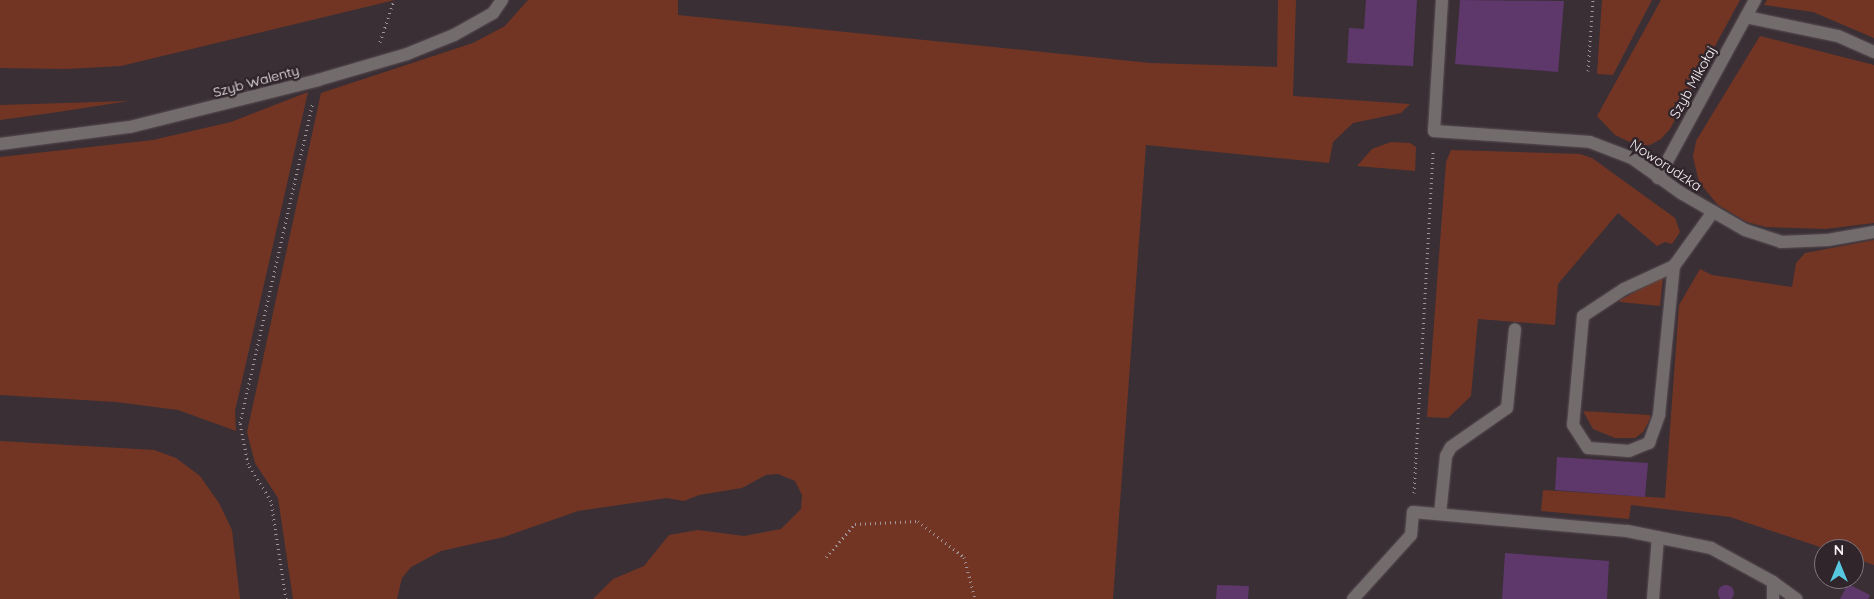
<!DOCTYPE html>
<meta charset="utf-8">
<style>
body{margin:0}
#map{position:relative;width:1874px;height:599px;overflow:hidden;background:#3a2f35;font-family:Quicksand,sans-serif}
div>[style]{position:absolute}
.green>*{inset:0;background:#723524}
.building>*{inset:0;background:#5e376b}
.round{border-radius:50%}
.path>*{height:3px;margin-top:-1.5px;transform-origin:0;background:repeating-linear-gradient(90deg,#9f959a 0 1px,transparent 0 5px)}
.roads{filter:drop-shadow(0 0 1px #594e54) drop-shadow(0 0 1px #594e54)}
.minor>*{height:12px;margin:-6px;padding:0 6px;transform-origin:6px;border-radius:6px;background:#736c6c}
span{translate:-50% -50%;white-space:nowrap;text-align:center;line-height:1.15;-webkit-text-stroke:5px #30252b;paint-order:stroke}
.street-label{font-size:14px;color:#f9f1f5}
.north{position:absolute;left:1814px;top:539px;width:50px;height:50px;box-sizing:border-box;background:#30252b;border:1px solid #80777c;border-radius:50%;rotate:0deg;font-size:14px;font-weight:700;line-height:20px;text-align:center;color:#f9f1f5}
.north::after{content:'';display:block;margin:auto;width:18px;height:22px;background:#56c9e0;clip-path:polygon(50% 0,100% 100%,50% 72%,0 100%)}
</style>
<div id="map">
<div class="green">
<i style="clip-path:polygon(0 0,395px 0,121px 66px,66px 69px,0 68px)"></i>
<i style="clip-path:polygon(528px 0,678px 0,678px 15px,1150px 63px,1277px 67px,1278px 0,1296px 0,1293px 96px,1410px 104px,1401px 113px,1353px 123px,1333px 142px,1329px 163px,1146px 145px,1113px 599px,593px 599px,613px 579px,644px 566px,669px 535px,698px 530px,744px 536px,781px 529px,801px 509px,802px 495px,795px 481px,778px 474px,766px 475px,742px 488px,699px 495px,684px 501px,667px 498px,578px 511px,504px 537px,441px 551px,411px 567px,402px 578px,397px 599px,293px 599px,278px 498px,255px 463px,247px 432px,321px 93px,473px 43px,505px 26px)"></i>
<i style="clip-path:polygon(1602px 0,1652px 0,1613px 75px,1597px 74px)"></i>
<i style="clip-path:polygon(1661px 0,1740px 0,1670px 129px,1661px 139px,1650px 145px,1636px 145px,1615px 135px,1597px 116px)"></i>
<i style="clip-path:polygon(1767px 0,1874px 0,1874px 38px,1813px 12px,1764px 5px)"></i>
<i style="clip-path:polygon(1760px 36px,1874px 65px,1874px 223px,1826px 229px,1766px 227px,1747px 222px,1718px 205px,1699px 182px,1693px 157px,1696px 141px)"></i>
<i style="clip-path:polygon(308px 92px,235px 411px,236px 431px,178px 410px,116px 402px,0 395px,0 157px,153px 140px,231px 122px)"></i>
<i style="clip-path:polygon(129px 101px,58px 112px,0 120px,0 105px)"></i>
<i style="clip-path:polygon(1391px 142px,1410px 143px,1416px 147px,1415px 171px,1357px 166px,1372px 149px)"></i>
<i style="clip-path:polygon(1451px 150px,1580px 154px,1592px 158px,1675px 218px,1680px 232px,1672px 244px,1665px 242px,1657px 246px,1618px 213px,1558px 284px,1555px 325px,1478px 319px,1471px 396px,1448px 418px,1427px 417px,1446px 162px)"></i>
<i style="clip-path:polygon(1874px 240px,1874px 565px,1854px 558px,1854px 549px,1826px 549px,1730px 517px,1631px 505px,1629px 519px,1541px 511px,1543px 490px,1665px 498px,1679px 305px,1700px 269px,1712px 275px,1792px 287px,1796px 263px,1805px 253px)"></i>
<i style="clip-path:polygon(1663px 277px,1660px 306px,1620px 302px,1620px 300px)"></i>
<i style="clip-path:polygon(1583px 411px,1650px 415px,1650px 419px,1643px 432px,1635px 438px,1615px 438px,1593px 429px)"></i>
<i style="clip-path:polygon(0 441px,154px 450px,176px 458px,200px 476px,219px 503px,232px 530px,240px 599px,0 599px)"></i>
</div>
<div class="building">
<i style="clip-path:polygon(1366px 0,1417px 0,1413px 66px,1347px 63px,1349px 28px,1364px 29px)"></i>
<i style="clip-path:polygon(1460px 0,1564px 1px,1558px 72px,1455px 64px)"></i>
<i style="clip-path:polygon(1557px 457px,1648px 463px,1645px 497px,1555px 490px)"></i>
<i style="clip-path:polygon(1505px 553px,1609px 561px,1607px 599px,1502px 599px)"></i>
<i style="clip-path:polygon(1848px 584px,1870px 595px,1868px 599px,1840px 599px)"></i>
<i class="round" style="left:1718px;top:585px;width:16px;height:16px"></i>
<i style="clip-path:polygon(1217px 585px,1249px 586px,1248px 599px,1216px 599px)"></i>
</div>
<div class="path">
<i style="left:380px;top:42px;width:44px;rotate:-71.6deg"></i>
<i style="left:1588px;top:71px;width:71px;rotate:-86deg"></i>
<i style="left:1414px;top:493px;width:345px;rotate:-86.8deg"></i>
<i style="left:826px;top:557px;width:44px;rotate:-48.7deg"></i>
<i style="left:855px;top:524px;width:63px;rotate:-2.7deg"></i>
<i style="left:918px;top:521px;width:58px;rotate:38deg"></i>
<i style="left:964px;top:557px;width:43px;rotate:75.3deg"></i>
<i style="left:286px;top:599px;width:99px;rotate:-98.7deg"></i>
<i style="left:271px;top:501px;width:44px;rotate:-121.9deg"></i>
<i style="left:248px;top:464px;width:42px;rotate:-101deg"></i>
<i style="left:240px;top:423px;width:329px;rotate:-77.2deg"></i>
</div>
<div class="roads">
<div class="minor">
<i style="left:1442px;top:0;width:131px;rotate:93.5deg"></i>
<i style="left:1434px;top:131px;width:156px;rotate:4deg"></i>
<i style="left:1590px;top:142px;width:45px;rotate:20.9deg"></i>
<i style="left:1632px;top:158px;width:60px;rotate:35.5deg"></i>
<i style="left:1681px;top:193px;width:74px;rotate:30deg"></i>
<i style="left:1745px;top:230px;width:38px;rotate:18deg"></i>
<i style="left:1781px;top:242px;width:47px;rotate:-2.4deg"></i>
<i style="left:1828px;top:240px;width:47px;rotate:-9.9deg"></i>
<i style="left:1746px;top:17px;width:94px;rotate:11.7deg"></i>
<i style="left:1838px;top:36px;width:39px;rotate:24deg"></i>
<i style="left:0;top:144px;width:131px;rotate:-7.5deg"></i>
<i style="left:130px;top:127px;width:194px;rotate:-14deg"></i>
<i style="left:318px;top:80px;width:93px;rotate:-16.3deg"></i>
<i style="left:407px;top:54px;width:51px;rotate:-22deg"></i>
<i style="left:454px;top:35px;width:45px;rotate:-29.4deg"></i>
<i style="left:493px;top:13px;width:16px;rotate:-55deg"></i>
<i style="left:1658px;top:178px;width:203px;rotate:-61.4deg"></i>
<i style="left:1674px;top:266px;width:55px;rotate:155.3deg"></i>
<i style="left:1624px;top:289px;width:49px;rotate:146.6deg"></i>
<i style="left:1583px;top:316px;width:109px;rotate:95.2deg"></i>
<i style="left:1573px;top:425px;width:27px;rotate:57deg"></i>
<i style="left:1588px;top:448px;width:41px;rotate:4.2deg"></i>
<i style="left:1629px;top:451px;width:22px;rotate:-22deg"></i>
<i style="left:1649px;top:443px;width:30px;rotate:-70deg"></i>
<i style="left:1659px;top:415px;width:150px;rotate:-84.3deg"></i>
<i style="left:1674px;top:266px;width:67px;rotate:-54.2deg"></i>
<i style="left:1440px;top:514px;width:58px;rotate:-84.1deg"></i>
<i style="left:1446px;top:456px;width:10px;rotate:-61deg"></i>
<i style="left:1451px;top:447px;width:68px;rotate:-34.9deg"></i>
<i style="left:1507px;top:408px;width:79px;rotate:-84.2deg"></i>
<i style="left:1353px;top:599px;width:86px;rotate:-47.8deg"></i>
<i style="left:1411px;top:535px;width:23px;rotate:-85deg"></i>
<i style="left:1413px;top:512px;width:215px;rotate:5.1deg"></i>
<i style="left:1627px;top:531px;width:86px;rotate:11.4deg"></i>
<i style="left:1711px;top:548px;width:71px;rotate:28.7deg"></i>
<i style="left:1653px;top:599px;width:62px;rotate:-85.4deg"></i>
<i style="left:1773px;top:599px;width:17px;rotate:-90deg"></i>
<i style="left:1773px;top:582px;width:29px;rotate:36deg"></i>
</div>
</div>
<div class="street-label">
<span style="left:256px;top:81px;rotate:-15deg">Szyb Walenty</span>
<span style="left:1693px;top:82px;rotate:-61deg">Szyb Mikołaj</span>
<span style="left:1666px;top:165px;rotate:33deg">Noworudzka</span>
</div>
<div class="north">N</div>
</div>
